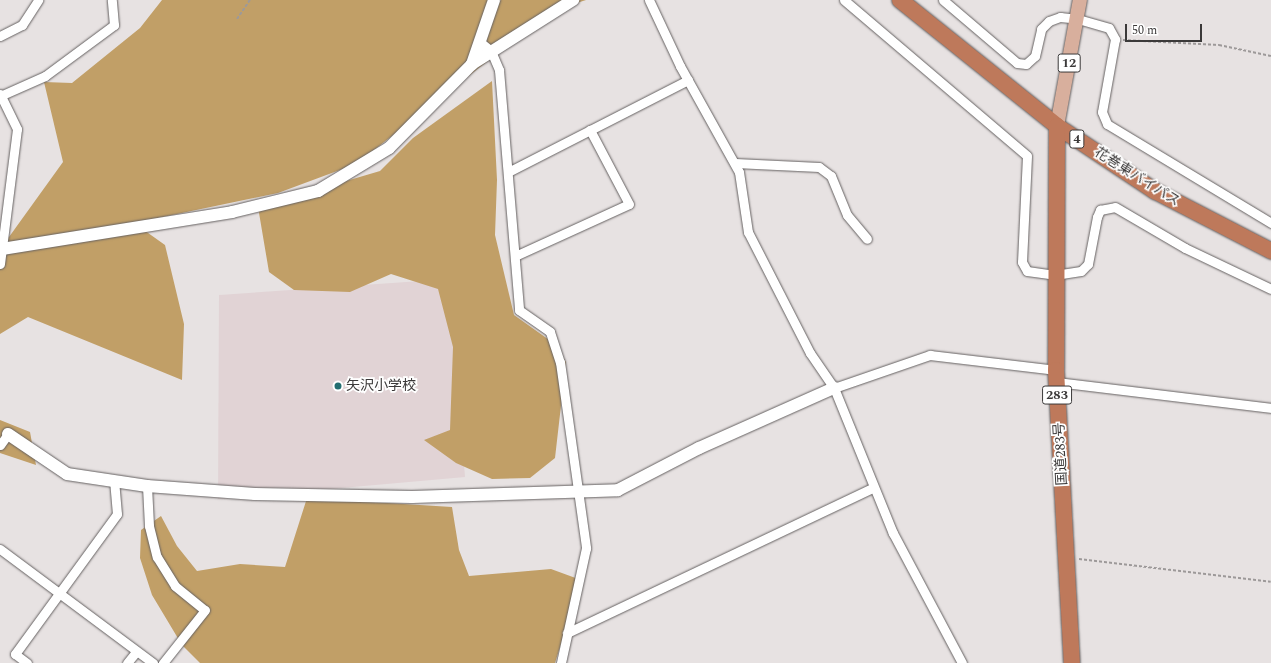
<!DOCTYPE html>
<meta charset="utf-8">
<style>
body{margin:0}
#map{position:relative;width:1271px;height:663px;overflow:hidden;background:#e7e2e2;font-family:Spectral,"Noto Sans JP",serif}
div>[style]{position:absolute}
.built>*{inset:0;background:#e1d3d5}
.forest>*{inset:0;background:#c19f67}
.path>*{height:2px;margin-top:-1px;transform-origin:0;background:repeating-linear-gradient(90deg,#9d9999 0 3px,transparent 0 5px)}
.roads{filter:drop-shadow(0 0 1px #656161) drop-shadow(0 0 1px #656161)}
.street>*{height:9px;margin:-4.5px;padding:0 4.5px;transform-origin:4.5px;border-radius:4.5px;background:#fff}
.secondary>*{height:12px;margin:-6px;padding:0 6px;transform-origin:6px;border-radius:6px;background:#fff}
.primary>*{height:14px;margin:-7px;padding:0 7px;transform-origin:7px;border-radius:7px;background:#d8af9d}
.highway>*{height:16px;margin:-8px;padding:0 8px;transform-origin:8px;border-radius:8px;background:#be795b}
.dots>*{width:11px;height:11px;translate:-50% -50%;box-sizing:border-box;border:2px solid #fff;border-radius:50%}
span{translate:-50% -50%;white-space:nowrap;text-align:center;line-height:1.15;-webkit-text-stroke:3.5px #fff;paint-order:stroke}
.shield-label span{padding:1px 3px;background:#fff;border:1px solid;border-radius:3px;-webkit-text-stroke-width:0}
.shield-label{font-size:13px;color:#3b3939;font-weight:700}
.street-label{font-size:14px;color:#3b3939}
.poi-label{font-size:14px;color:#3b3939}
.left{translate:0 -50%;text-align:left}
.scale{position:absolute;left:1125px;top:24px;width:77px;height:18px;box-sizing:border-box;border:2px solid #3b3939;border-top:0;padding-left:5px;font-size:12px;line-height:14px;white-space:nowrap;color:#3b3939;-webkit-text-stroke:3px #fff;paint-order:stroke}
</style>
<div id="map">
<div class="built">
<i style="clip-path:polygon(450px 279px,465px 477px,218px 499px,219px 295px)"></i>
</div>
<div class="forest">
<i style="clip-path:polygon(162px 0,586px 0,552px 11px,356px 164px,278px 193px,134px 223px,165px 245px,184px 324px,182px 380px,28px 317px,0 334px,0 240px,9px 237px,63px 162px,44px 82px,72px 83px,140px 28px)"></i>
<i style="clip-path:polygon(492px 81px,497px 180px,495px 235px,514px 315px,552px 342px,566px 362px,555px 458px,530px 478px,492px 479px,456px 463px,424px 440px,450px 430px,453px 347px,438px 289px,391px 274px,350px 292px,294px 290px,269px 272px,258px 207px,380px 171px,413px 138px)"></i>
<i style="clip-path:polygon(0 420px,30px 432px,36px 465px,0 453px)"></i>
<i style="clip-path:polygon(307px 498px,452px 507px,459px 550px,469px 576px,551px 569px,581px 580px,555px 663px,200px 663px,182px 645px,152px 595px,140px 558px,141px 530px,161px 516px,177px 546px,197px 571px,240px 564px,285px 567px)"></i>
</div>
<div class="path">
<i style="left:237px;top:19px;width:23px;rotate:-56deg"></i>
<i style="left:1123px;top:40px;width:96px;rotate:3deg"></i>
<i style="left:1219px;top:45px;width:53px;rotate:11.9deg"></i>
<i style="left:1079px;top:559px;width:193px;rotate:6.8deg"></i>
</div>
<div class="roads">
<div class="street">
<i style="left:649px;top:0;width:73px;rotate:64.8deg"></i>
<i style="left:680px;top:66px;width:121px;rotate:60.9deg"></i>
<i style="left:739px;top:172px;width:61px;rotate:81.5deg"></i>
<i style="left:748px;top:232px;width:136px;rotate:62.9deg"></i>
<i style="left:810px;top:353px;width:42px;rotate:55.6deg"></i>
<i style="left:834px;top:388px;width:157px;rotate:67.9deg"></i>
<i style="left:893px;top:533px;width:147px;rotate:62deg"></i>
<i style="left:844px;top:0;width:240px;rotate:40.4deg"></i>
<i style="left:1027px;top:156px;width:106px;rotate:92.7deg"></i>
<i style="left:1022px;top:262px;width:10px;rotate:61deg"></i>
<i style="left:1027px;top:271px;width:28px;rotate:8deg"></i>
<i style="left:1055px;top:275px;width:26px;rotate:-9deg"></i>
<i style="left:1081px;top:271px;width:10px;rotate:-45deg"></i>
<i style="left:1088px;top:264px;width:48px;rotate:-79.2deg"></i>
<i style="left:1097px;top:217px;width:8px;rotate:-67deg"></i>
<i style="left:1100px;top:210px;width:15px;rotate:-11deg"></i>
<i style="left:1115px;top:207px;width:81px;rotate:30.4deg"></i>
<i style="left:1185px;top:248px;width:95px;rotate:25.5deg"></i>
<i style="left:943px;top:0;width:97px;rotate:40.4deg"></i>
<i style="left:1017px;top:63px;width:9px;rotate:6deg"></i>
<i style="left:1026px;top:64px;width:12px;rotate:-42deg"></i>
<i style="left:1035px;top:56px;width:28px;rotate:-77deg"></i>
<i style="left:1041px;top:29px;width:11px;rotate:-45deg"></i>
<i style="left:1049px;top:21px;width:12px;rotate:-20deg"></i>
<i style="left:1060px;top:17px;width:18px;rotate:6deg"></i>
<i style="left:1078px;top:19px;width:32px;rotate:16deg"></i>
<i style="left:1109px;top:28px;width:13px;rotate:61deg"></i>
<i style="left:1115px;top:39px;width:74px;rotate:100.1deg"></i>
<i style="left:1102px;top:112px;width:13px;rotate:67deg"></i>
<i style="left:1107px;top:124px;width:192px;rotate:31.1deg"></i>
<i style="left:0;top:36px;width:25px;rotate:-27deg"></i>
<i style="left:22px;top:25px;width:30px;rotate:-57deg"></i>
<i style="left:480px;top:42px;width:14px;rotate:39deg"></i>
<i style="left:491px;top:51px;width:21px;rotate:67deg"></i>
<i style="left:499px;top:70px;width:241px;rotate:85.2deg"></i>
<i style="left:519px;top:310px;width:38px;rotate:35deg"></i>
<i style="left:550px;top:332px;width:32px;rotate:72deg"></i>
<i style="left:560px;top:362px;width:188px;rotate:82deg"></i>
<i style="left:586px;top:548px;width:118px;rotate:102.3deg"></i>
<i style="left:0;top:94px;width:39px;rotate:64deg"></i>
<i style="left:17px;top:129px;width:136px;rotate:97.2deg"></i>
<i style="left:0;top:96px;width:49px;rotate:-24deg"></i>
<i style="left:45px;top:76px;width:86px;rotate:-36.5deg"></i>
<i style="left:114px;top:25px;width:25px;rotate:-95deg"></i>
<i style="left:735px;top:163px;width:84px;rotate:2.7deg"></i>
<i style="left:819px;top:167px;width:15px;rotate:37deg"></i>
<i style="left:831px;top:176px;width:42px;rotate:67.7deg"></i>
<i style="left:847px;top:215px;width:31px;rotate:50deg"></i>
<i style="left:510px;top:171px;width:200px;rotate:-27.1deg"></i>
<i style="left:515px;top:256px;width:125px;rotate:-24.5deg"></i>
<i style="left:629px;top:204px;width:84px;rotate:-117.8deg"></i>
<i style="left:1057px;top:382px;width:216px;rotate:6.9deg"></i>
<i style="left:834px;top:388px;width:102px;rotate:-19deg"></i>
<i style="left:930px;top:355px;width:127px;rotate:6.8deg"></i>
<i style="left:0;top:445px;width:14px;rotate:-54deg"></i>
<i style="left:147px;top:486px;width:40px;rotate:87.1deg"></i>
<i style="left:149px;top:526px;width:32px;rotate:76deg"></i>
<i style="left:157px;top:557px;width:34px;rotate:58deg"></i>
<i style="left:175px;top:586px;width:38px;rotate:39deg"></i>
<i style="left:205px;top:610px;width:68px;rotate:128.4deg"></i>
<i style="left:0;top:549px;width:191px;rotate:36.7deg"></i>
<i style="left:567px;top:633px;width:339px;rotate:-25.4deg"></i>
<i style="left:27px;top:663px;width:15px;rotate:-143deg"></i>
<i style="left:15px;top:654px;width:173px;rotate:-53.9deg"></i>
<i style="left:117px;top:514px;width:32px;rotate:-95deg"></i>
<i style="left:127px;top:663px;width:14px;rotate:-51deg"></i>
</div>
<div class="secondary">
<i style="left:472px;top:64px;width:120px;rotate:-32.4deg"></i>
<i style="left:2px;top:249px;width:233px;rotate:-9.1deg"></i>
<i style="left:232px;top:212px;width:89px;rotate:-13.7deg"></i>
<i style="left:318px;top:191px;width:83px;rotate:-31.2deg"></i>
<i style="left:389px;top:148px;width:118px;rotate:-45.3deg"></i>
<i style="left:472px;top:64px;width:68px;rotate:-71deg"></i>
<i style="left:8px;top:434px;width:71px;rotate:34.1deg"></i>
<i style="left:67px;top:474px;width:81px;rotate:8.5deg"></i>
<i style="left:147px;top:486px;width:108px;rotate:4.2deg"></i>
<i style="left:255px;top:494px;width:157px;rotate:1.1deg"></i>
<i style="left:412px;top:497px;width:206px;rotate:-1.9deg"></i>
<i style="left:618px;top:490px;width:91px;rotate:-27.4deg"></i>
<i style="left:699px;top:448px;width:148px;rotate:-24deg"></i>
</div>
<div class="primary">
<i style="left:1057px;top:126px;width:128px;rotate:-79.7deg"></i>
</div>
<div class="highway">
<i style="left:900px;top:0;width:201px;rotate:38.7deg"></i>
<i style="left:1057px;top:126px;width:118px;rotate:33.6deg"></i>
<i style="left:1155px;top:191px;width:131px;rotate:27.3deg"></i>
<i style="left:1057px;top:126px;width:244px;rotate:90.2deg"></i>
<i style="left:1056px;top:370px;width:293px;rotate:86.9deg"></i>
</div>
</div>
<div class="dots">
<i style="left:338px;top:386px;background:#236e71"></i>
</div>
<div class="shield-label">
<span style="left:1069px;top:63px">12</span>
<span style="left:1077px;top:139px">4</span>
<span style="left:1057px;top:395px">283</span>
</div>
<div class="street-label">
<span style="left:1137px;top:177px;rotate:32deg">花巻東バイパス</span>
<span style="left:1061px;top:454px;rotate:-93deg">国道283号</span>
</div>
<div class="poi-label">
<span class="left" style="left:346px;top:386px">矢沢小学校</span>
</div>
<div class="scale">50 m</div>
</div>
